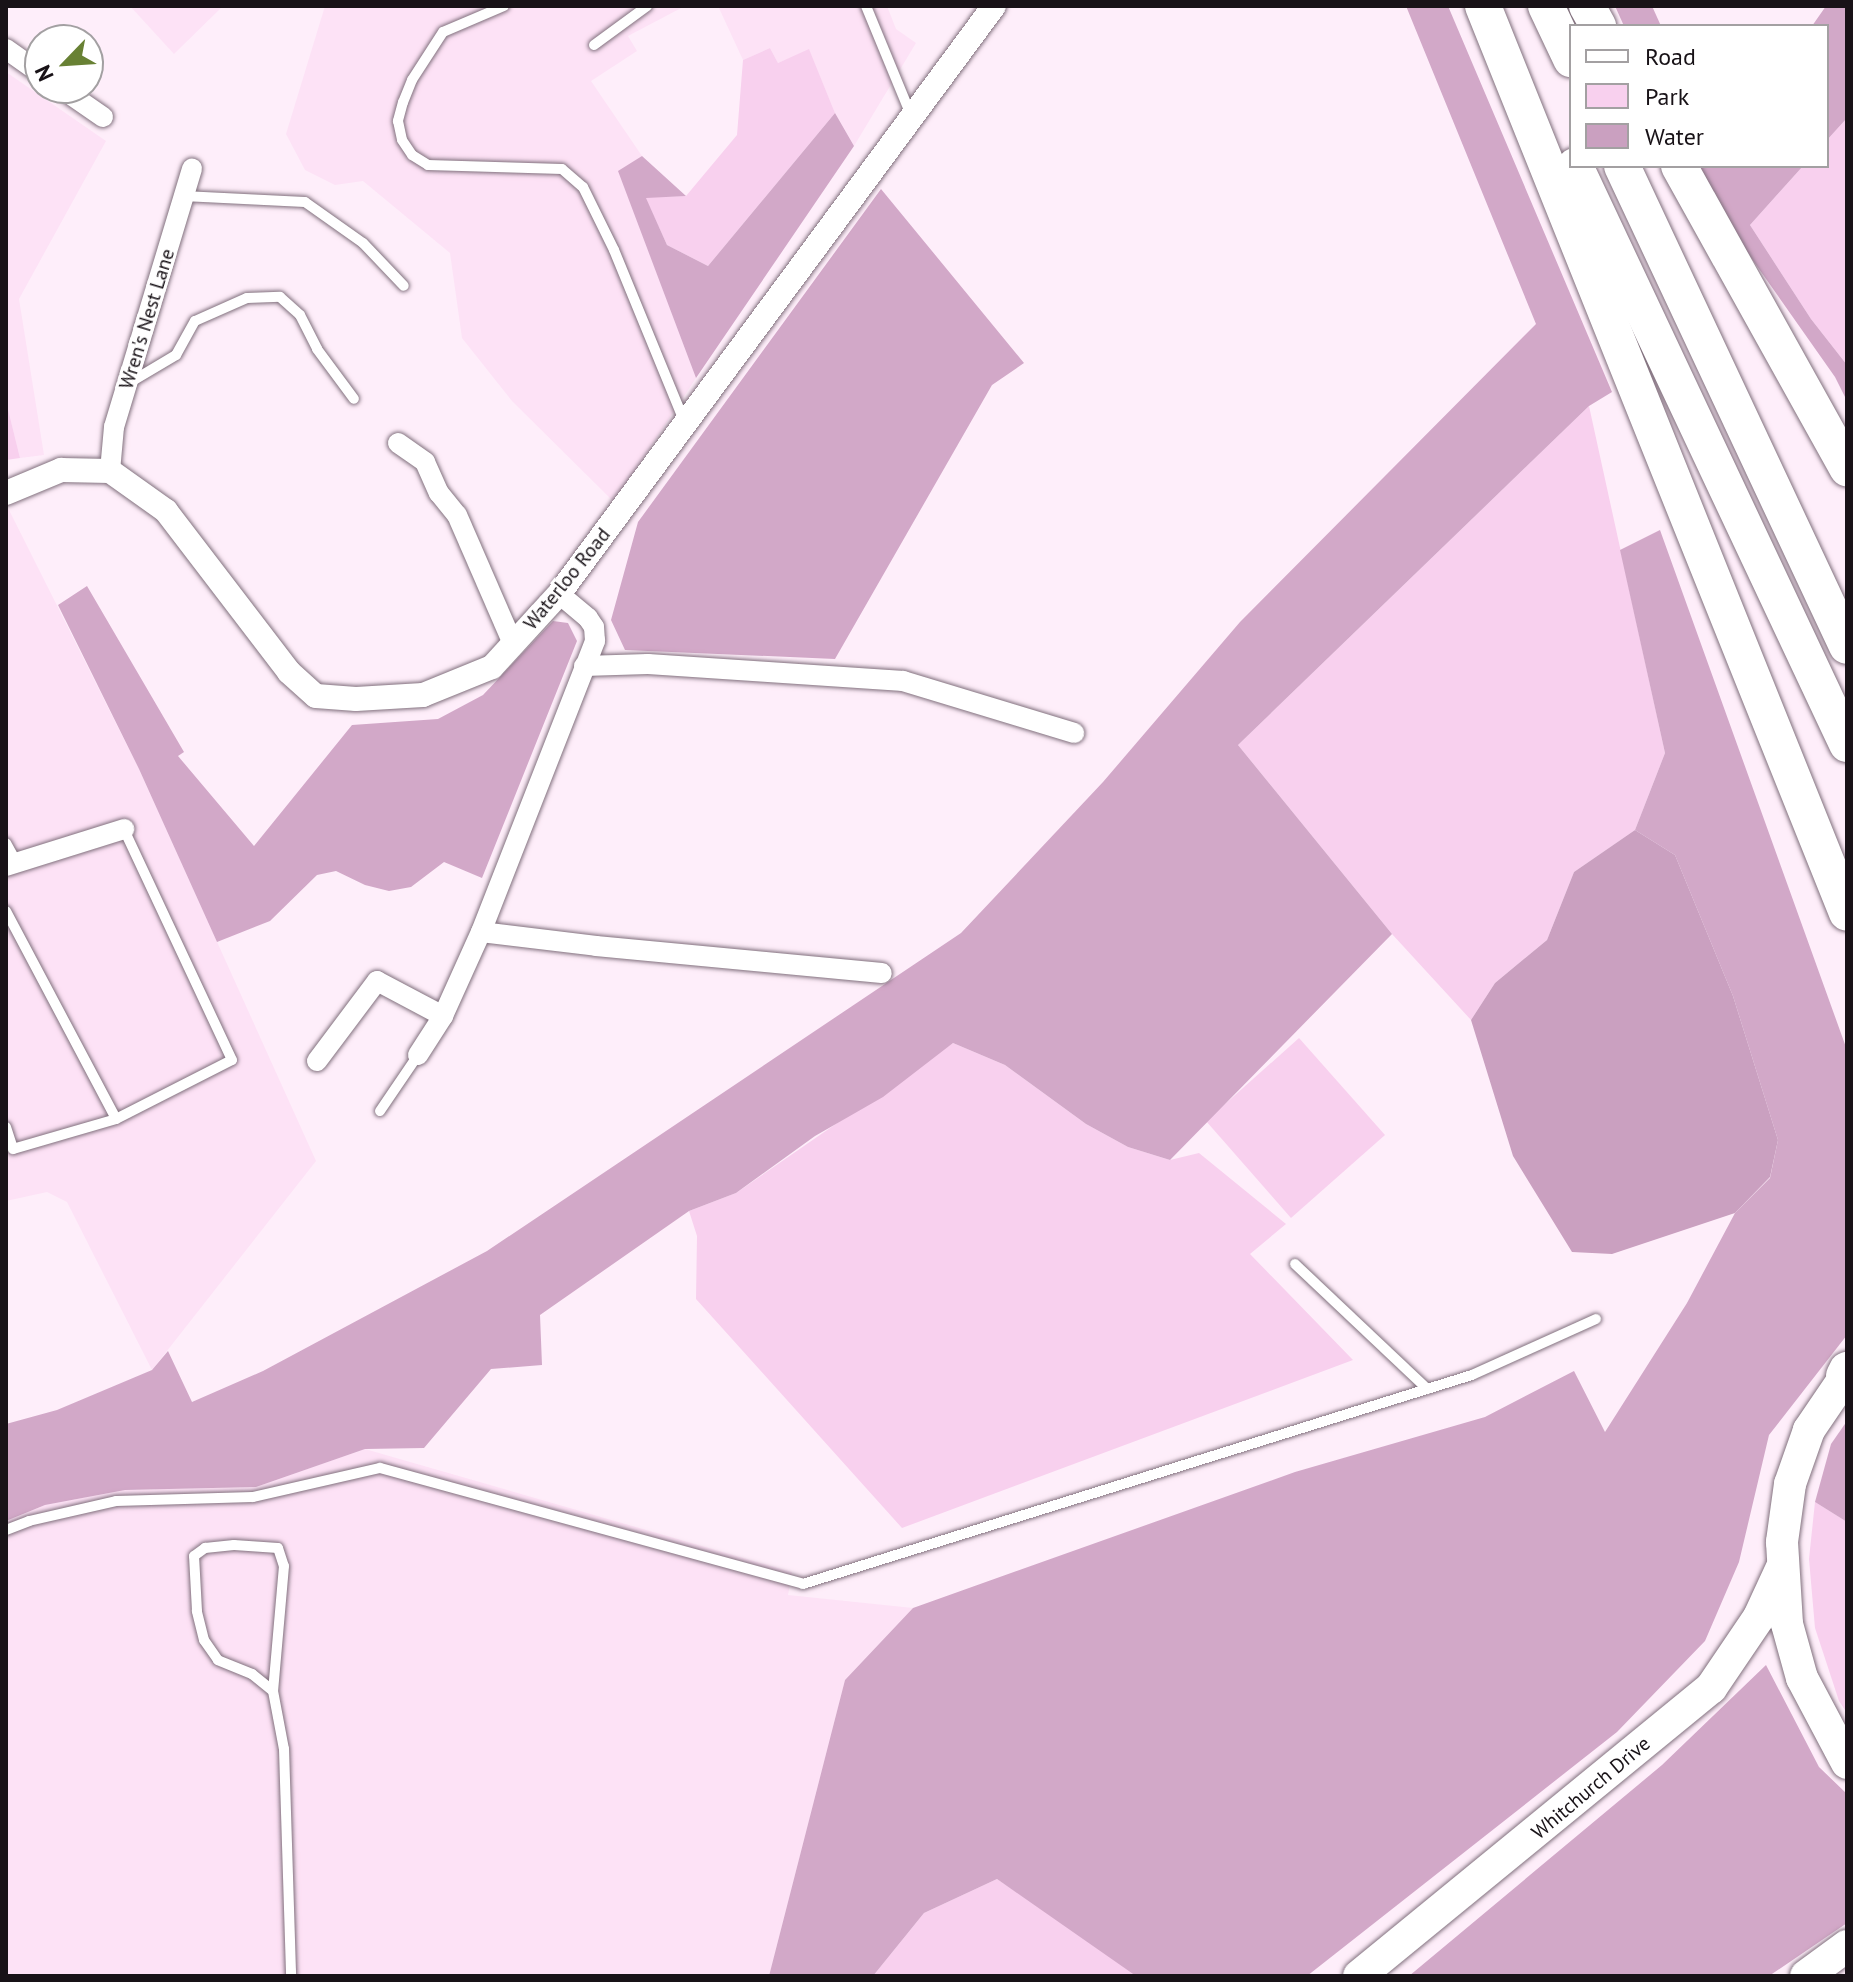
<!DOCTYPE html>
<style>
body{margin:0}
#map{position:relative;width:1853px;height:1982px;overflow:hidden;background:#feeefa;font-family:"PT Sans",sans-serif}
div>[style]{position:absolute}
.built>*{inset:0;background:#fde2f6}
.green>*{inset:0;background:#f8d0ee}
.forest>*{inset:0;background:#d2a8c8}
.water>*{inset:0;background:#caa0c0}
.roads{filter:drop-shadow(0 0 2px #81707d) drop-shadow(0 0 2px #81707d)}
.service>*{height:10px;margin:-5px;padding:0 5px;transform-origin:5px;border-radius:5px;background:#fff}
.minor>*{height:20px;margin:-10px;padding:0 10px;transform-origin:10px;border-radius:10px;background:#fff}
.tertiary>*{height:24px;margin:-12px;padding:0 12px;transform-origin:12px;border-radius:12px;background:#fff}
.primary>*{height:32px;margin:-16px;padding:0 16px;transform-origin:16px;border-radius:16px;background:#fff}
.motorway>*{height:36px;margin:-18px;padding:0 18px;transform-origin:18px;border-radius:18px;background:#fff}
span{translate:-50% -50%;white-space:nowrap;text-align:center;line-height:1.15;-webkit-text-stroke:6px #fff;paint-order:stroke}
.street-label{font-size:20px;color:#181217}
.frame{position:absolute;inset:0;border:8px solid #181217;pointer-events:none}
.legend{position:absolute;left:1569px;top:24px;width:260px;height:144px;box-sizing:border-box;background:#fff;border:2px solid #a3a0a2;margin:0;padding:10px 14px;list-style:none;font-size:24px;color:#181217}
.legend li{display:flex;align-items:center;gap:16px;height:40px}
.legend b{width:40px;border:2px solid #a3a0a2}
.north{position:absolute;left:24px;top:24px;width:80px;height:80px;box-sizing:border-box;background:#fff;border:2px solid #a3a0a2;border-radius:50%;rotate:245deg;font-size:22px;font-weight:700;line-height:32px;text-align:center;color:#181217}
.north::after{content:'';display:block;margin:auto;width:28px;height:36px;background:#688134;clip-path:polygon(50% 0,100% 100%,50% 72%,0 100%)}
</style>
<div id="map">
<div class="built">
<i style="clip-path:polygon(130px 6px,223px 6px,174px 54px)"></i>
<i style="clip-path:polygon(325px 6px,685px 6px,628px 36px,637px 51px,591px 81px,642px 156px,619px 172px,696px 378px,614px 502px,512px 401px,462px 338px,450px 253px,363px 181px,335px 185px,305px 170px,286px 134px)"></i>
<i style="clip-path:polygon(718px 6px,887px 6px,896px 29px,916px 43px,854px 146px,835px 113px,809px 50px,778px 63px,770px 48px,743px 60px)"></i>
<i style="clip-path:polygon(6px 72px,106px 141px,19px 299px,44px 455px,20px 458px,6px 401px)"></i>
<i style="clip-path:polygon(6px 504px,139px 769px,316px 1161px,152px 1370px,67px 1202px,47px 1192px,6px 1201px)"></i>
<i style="clip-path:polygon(365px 1449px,792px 1572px,788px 1595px,913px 1608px,845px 1680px,769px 1976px,6px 1976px,6px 1521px,45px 1505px,125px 1490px,256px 1487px)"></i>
</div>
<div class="green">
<i style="clip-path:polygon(770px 48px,778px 63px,809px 49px,835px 113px,708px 266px,667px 245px,645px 197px,686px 196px,737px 135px,743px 60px)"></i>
<i style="clip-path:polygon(1847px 118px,1847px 365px,1811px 319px,1750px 225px,1803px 166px,1827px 166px,1827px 140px)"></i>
<i style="clip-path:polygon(6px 401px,20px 458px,6px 460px)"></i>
<i style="clip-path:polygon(1589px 406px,1665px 753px,1635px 830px,1574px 872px,1547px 940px,1495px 983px,1471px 1020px,1392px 934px,1238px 745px)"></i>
<i style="clip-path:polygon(1299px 1038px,1385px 1135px,1291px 1218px,1206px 1121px)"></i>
<i style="clip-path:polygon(953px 1043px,1005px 1065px,1086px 1124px,1128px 1147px,1170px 1160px,1199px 1153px,1286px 1224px,1250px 1254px,1353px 1360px,902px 1528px,696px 1299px,697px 1236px,689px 1211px,736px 1193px)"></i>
<i style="clip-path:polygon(1815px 1502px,1847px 1522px,1847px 1713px,1839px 1701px,1815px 1628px,1809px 1559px)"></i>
<i style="clip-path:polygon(997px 1879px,1138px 1974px,873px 1976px,924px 1913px)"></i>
</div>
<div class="forest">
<i style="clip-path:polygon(1406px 6px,1448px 6px,1612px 392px,1589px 406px,1238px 745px,1392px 934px,1170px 1160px,1128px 1147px,1086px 1124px,1005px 1065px,953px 1043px,883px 1097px,815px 1136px,736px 1193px,689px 1211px,540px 1315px,542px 1365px,491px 1369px,424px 1448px,365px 1449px,256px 1487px,125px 1490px,45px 1505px,6px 1521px,6px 1424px,57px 1410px,152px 1370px,168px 1351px,192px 1402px,263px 1371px,487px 1251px,961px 933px,1103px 782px,1240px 622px,1536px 324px)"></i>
<i style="clip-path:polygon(1615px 6px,1652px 6px,1661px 26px,1624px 26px)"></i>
<i style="clip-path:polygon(1826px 6px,1847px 6px,1847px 118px,1827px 140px,1827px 26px,1812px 26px)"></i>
<i style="clip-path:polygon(835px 113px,854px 146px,696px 378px,618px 171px,642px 156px,686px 196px,646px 198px,667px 245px,708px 266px)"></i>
<i style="clip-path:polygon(1698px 166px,1803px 166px,1750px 225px,1811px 319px,1847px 365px,1847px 401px,1835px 377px,1733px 232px)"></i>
<i style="clip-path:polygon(881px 189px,1024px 363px,992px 385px,835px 659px,625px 650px,611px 620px,638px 522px)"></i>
<i style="clip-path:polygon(1660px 530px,1847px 1050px,1847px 1335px,1769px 1435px,1739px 1562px,1705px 1641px,1617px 1732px,1307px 1976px,1136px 1976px,997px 1879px,924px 1913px,873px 1976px,769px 1976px,845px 1680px,913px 1608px,1295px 1472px,1485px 1417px,1574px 1371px,1605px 1432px,1687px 1303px,1735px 1213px,1770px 1178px,1778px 1140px,1733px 996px,1675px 855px,1635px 830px,1665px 753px,1620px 550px)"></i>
<i style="clip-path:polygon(87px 586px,184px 752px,178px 756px,254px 846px,352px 725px,438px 719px,483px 695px,553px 621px,568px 623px,577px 641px,482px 878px,444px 862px,411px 887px,389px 891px,365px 885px,336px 871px,317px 875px,270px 921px,217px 942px,139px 769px,58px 605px)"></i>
<i style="clip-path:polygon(1847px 1421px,1847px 1522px,1815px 1502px,1831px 1444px)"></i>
<i style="clip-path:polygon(1766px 1665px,1819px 1767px,1847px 1794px,1847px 1923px,1769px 1976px,1409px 1976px,1662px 1765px)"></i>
</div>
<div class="water">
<i style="clip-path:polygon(1635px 830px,1675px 855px,1733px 996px,1778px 1140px,1770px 1177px,1735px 1213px,1612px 1254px,1572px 1252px,1513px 1156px,1471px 1020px,1495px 983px,1547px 940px,1574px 872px)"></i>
</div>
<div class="roads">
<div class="service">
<i style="left:504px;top:6px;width:66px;rotate:156.9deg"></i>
<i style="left:443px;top:32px;width:57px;rotate:122.9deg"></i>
<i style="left:412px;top:80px;width:24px;rotate:112deg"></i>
<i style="left:403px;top:102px;width:20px;rotate:105deg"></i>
<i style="left:398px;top:121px;width:19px;rotate:78deg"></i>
<i style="left:402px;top:140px;width:18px;rotate:56deg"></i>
<i style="left:412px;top:155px;width:19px;rotate:32deg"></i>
<i style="left:428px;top:165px;width:134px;rotate:1.7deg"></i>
<i style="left:562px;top:169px;width:28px;rotate:41deg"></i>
<i style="left:583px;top:187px;width:70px;rotate:63.8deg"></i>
<i style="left:614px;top:250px;width:187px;rotate:67.7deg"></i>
<i style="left:866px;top:6px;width:118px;rotate:67.6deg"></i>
<i style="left:594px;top:45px;width:66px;rotate:-36.3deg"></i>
<i style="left:183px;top:196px;width:122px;rotate:2.8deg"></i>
<i style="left:305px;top:202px;width:71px;rotate:35.3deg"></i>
<i style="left:363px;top:243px;width:59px;rotate:46.4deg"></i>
<i style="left:129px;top:383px;width:55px;rotate:-30.8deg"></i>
<i style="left:176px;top:355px;width:39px;rotate:-61deg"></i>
<i style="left:195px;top:321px;width:57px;rotate:-23.9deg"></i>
<i style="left:247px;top:298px;width:33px;rotate:-2deg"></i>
<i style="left:280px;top:297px;width:27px;rotate:42deg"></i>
<i style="left:300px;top:315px;width:38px;rotate:63deg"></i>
<i style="left:317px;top:349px;width:62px;rotate:53.5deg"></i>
<i style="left:6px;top:843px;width:23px;rotate:61deg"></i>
<i style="left:6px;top:911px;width:235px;rotate:62.1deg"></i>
<i style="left:116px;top:1119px;width:130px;rotate:-27deg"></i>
<i style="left:232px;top:1060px;width:255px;rotate:-115.1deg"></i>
<i style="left:380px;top:1111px;width:68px;rotate:-55.8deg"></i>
<i style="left:6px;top:1127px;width:23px;rotate:72deg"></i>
<i style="left:13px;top:1149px;width:107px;rotate:-16.2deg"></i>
<i style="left:1295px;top:1264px;width:182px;rotate:43.4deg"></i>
<i style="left:6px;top:1530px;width:25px;rotate:-21deg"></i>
<i style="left:29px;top:1521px;width:89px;rotate:-12.9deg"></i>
<i style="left:116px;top:1501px;width:137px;rotate:-1.7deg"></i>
<i style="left:253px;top:1497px;width:130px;rotate:-12.9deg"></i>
<i style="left:380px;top:1468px;width:439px;rotate:15.3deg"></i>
<i style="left:803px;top:1584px;width:701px;rotate:-17.35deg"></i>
<i style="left:1472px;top:1375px;width:136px;rotate:-24.3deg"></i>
<i style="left:273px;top:1691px;width:27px;rotate:-141deg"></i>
<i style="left:252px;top:1674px;width:37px;rotate:-158deg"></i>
<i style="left:218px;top:1660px;width:24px;rotate:-125deg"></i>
<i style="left:204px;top:1640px;width:30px;rotate:-104deg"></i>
<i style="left:197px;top:1611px;width:55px;rotate:-93.1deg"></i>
<i style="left:194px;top:1556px;width:14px;rotate:-36deg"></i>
<i style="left:205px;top:1548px;width:29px;rotate:-6deg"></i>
<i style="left:234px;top:1545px;width:44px;rotate:3.9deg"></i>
<i style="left:278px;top:1548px;width:19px;rotate:72deg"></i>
<i style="left:284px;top:1566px;width:125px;rotate:95deg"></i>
<i style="left:273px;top:1691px;width:59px;rotate:79.3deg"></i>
<i style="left:284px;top:1749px;width:227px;rotate:88.2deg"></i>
</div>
<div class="minor">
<i style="left:6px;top:49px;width:42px;rotate:35.2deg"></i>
<i style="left:61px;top:88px;width:51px;rotate:34.6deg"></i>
<i style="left:398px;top:443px;width:33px;rotate:35deg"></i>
<i style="left:425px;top:462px;width:34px;rotate:66deg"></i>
<i style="left:439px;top:493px;width:28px;rotate:51deg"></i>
<i style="left:457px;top:515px;width:141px;rotate:66.5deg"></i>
<i style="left:110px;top:471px;width:44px;rotate:-84.8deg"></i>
<i style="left:114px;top:427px;width:270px;rotate:-73.2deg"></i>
<i style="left:584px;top:666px;width:64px;rotate:-1.8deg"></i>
<i style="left:648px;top:664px;width:256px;rotate:3.8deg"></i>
<i style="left:903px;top:681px;width:179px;rotate:16.9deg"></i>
<i style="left:6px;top:866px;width:124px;rotate:-17.4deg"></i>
<i style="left:481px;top:932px;width:116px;rotate:6.9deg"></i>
<i style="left:596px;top:946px;width:287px;rotate:5.4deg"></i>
<i style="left:418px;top:1055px;width:46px;rotate:-57.3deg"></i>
<i style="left:443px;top:1016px;width:92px;rotate:-65.7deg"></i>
<i style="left:481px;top:932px;width:313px;rotate:-68.6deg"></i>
<i style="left:595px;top:641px;width:14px;rotate:-94deg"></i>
<i style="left:594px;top:627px;width:11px;rotate:-124deg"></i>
<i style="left:588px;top:618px;width:38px;rotate:-140deg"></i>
<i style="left:317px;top:1061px;width:100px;rotate:-53.1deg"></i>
<i style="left:377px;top:981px;width:75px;rotate:27.9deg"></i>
</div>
<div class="tertiary">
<i style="left:6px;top:493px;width:60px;rotate:-22.7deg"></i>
<i style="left:61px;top:470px;width:49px;rotate:1.2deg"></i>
<i style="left:110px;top:471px;width:69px;rotate:35.5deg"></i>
<i style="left:166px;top:511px;width:203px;rotate:52.6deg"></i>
<i style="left:289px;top:672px;width:36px;rotate:42deg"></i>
<i style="left:316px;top:696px;width:40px;rotate:4.3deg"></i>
<i style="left:356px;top:699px;width:67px;rotate:-3.4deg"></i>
<i style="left:423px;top:695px;width:74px;rotate:-22.1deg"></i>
<i style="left:492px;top:667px;width:99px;rotate:-47.5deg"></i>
<i style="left:559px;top:594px;width:731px;rotate:-53.51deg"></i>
</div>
<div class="primary">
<i style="left:1847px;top:1374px;width:68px;rotate:124.2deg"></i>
<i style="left:1809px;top:1430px;width:57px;rotate:109.4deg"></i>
<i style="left:1790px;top:1484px;width:59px;rotate:97.9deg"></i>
<i style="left:1782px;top:1542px;width:82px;rotate:86.5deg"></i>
<i style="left:1787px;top:1624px;width:56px;rotate:74.5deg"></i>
<i style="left:1802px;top:1678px;width:96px;rotate:62.1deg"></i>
<i style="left:1359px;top:1976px;width:455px;rotate:-39.3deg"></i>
<i style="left:1711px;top:1688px;width:86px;rotate:-55.9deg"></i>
<i style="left:1759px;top:1617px;width:57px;rotate:-65.2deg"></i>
<i style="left:1806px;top:1976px;width:51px;rotate:-36.2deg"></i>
</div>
<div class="motorway">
<i style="left:1483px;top:6px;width:977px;rotate:68.13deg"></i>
<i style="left:1546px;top:6px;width:59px;rotate:64.7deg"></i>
<i style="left:1587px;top:6px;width:23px;rotate:61deg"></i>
<i style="left:1575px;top:166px;width:639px;rotate:64.8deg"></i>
<i style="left:1622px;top:166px;width:530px;rotate:64.89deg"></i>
<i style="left:1679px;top:166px;width:346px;rotate:60.9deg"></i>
<i style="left:1844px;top:1376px;width:7px;rotate:-63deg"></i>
</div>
</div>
<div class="street-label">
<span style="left:147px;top:319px;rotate:-73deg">Wren's Nest Lane</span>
<span style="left:567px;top:579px;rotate:-51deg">Waterloo Road</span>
<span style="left:1591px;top:1788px;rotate:-40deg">Whitchurch Drive</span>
</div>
<div class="frame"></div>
<ul class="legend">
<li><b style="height:10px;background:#fff"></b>Road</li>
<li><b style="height:22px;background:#f8d0ee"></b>Park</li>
<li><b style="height:22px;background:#caa0c0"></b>Water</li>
</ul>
<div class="north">N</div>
</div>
